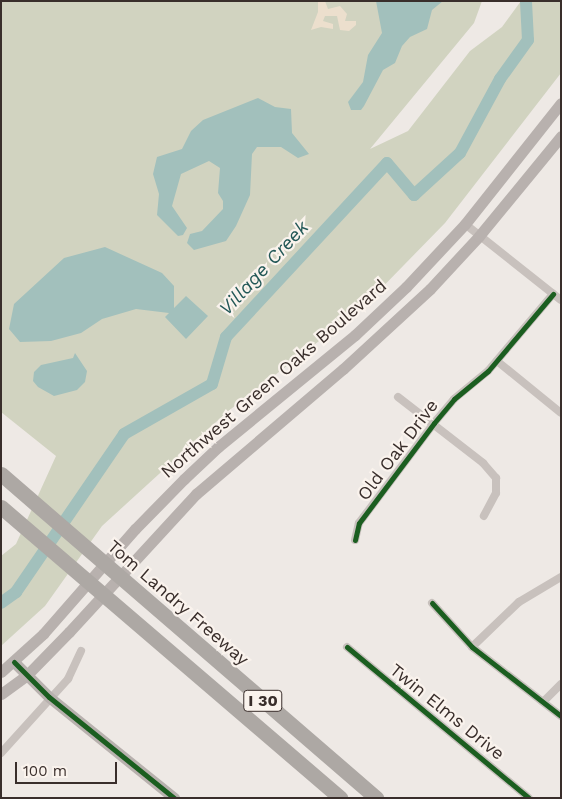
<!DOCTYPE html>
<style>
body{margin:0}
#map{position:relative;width:562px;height:799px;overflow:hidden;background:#eee9e5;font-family:"Work Sans",sans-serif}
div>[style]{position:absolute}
.green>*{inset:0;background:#d1d3c0}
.sand>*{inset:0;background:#ecdfcd}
.water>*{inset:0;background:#a2c0bc}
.river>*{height:12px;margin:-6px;padding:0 6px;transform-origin:6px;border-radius:6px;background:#a2c0bc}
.street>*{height:8px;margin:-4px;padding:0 4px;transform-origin:4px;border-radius:4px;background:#c8c1bd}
.secondary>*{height:11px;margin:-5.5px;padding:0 5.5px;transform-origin:5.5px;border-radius:5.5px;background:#b8b1ae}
.highway>*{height:15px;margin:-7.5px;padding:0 7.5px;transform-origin:7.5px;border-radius:7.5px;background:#ada8a4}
.cycleway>*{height:5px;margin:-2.5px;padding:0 2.5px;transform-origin:2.5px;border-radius:2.5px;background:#1b5e20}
span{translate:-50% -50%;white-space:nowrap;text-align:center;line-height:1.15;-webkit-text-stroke:4.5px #faf3ed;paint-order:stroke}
.shield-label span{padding:1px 4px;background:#faf3ed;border:1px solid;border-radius:4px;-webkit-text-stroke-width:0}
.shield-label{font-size:16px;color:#392e2b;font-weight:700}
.street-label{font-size:18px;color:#392e2b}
.water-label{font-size:19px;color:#235857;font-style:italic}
.frame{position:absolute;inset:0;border:2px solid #392e2b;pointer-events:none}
.scale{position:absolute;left:15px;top:762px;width:102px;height:22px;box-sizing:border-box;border:2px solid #392e2b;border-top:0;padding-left:6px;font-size:15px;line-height:18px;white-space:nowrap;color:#392e2b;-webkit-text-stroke:4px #faf3ed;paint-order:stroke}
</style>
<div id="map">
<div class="green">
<i style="clip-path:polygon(1px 1px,482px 1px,474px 23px,370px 149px,408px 131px,470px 51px,502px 27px,521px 1px,561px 1px,561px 73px,445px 223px,363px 307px,227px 412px,102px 526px,45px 606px,1px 646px,1px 556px,16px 544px,56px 456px,1px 412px)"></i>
</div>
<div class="sand">
<i style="clip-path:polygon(318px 1px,325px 1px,328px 9px,340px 6px,347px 14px,345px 21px,356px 21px,356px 25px,349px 31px,340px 30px,337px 16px,325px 16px,323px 21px,333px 24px,333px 29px,321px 27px,311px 30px,318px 12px)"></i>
</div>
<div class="water">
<i style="clip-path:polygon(376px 1px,443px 1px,432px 10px,427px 29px,410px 37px,402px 46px,395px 63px,383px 70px,364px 106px,361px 110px,351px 110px,348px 102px,363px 82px,368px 55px,382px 33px)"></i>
<i style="clip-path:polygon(258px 98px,275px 107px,291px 109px,292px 133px,309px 154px,298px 158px,281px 147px,257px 147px,252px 154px,250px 195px,236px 226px,226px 241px,194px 250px,187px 243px,190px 234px,202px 231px,223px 209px,223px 201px,218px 193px,220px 168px,209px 161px,181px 174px,172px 206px,187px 228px,183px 235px,178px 236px,157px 215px,159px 194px,153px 174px,157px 157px,182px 149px,191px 131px,203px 120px)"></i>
<i style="clip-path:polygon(105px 247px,162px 273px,174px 286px,174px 308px,186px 296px,208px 316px,186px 339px,165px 317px,169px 313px,136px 309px,102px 319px,81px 333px,51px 341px,20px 342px,9px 329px,14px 304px,64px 258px)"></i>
<i style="clip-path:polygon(75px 353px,87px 371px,85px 382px,77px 390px,54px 396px,38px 387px,33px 381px,34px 372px,41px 365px,73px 358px)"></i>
</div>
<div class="river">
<i style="left:1px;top:603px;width:19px;rotate:-36deg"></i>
<i style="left:16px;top:592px;width:191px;rotate:-55.6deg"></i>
<i style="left:124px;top:434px;width:101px;rotate:-29.6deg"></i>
<i style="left:212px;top:384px;width:49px;rotate:-73.4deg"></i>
<i style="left:226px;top:337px;width:237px;rotate:-47.2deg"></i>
<i style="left:387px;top:163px;width:42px;rotate:49.8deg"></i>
<i style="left:414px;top:195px;width:62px;rotate:-42.4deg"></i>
<i style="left:460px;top:153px;width:84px;rotate:-61.6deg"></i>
<i style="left:500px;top:79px;width:48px;rotate:-54.3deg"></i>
<i style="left:528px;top:40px;width:39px;rotate:-93deg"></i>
</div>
<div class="street">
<i style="left:465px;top:224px;width:122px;rotate:38.4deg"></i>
<i style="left:497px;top:361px;width:82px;rotate:39.1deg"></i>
<i style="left:398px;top:397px;width:108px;rotate:37.8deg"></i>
<i style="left:483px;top:463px;width:20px;rotate:49deg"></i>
<i style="left:496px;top:478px;width:15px;rotate:90deg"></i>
<i style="left:496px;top:493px;width:26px;rotate:118deg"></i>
<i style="left:355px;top:540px;width:17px;rotate:-77deg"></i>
<i style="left:359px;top:523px;width:125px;rotate:-53.1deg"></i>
<i style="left:434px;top:423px;width:31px;rotate:-50deg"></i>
<i style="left:454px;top:399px;width:44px;rotate:-39.5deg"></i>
<i style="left:488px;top:371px;width:101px;rotate:-49.8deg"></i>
<i style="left:432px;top:603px;width:59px;rotate:47.7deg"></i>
<i style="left:472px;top:647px;width:113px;rotate:37.8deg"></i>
<i style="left:347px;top:647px;width:236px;rotate:39.7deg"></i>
<i style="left:472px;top:647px;width:65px;rotate:-43.8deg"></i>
<i style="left:519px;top:602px;width:49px;rotate:-30.8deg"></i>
<i style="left:543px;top:702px;width:25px;rotate:-45deg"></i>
<i style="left:1px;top:753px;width:100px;rotate:-47.8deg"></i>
<i style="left:68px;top:679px;width:31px;rotate:-65deg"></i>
</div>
<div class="secondary">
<i style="left:14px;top:662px;width:49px;rotate:45deg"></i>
<i style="left:49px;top:697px;width:161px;rotate:38.9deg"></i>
<i style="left:1px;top:672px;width:57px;rotate:-42.1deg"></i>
<i style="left:43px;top:634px;width:140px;rotate:-48.8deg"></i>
<i style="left:135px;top:529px;width:70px;rotate:-45.6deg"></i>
<i style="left:184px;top:479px;width:47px;rotate:-43.3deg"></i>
<i style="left:218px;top:447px;width:177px;rotate:-39.3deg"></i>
<i style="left:355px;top:335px;width:70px;rotate:-43.3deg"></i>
<i style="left:406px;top:287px;width:86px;rotate:-46.9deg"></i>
<i style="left:465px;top:224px;width:154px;rotate:-51.6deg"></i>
<i style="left:1px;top:694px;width:31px;rotate:-36deg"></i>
<i style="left:26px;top:676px;width:62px;rotate:-45.7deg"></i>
<i style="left:69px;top:632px;width:188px;rotate:-47.4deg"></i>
<i style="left:196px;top:494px;width:193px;rotate:-40.4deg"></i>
<i style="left:343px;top:369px;width:118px;rotate:-42.6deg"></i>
<i style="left:430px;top:289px;width:72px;rotate:-47.2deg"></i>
<i style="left:479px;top:236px;width:129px;rotate:-50.6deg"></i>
</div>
<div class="highway">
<i style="left:1px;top:474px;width:496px;rotate:40.8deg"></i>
<i style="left:1px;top:507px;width:447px;rotate:40.6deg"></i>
</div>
<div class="cycleway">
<i style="left:355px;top:540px;width:17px;rotate:-77deg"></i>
<i style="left:359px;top:523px;width:125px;rotate:-53.1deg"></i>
<i style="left:434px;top:423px;width:31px;rotate:-50deg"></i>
<i style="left:454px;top:399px;width:44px;rotate:-39.5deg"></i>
<i style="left:488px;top:371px;width:101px;rotate:-49.8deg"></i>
<i style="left:432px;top:603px;width:59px;rotate:47.7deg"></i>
<i style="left:472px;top:647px;width:113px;rotate:37.8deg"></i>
<i style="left:347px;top:647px;width:236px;rotate:39.7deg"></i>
<i style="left:14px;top:662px;width:49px;rotate:45deg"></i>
<i style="left:49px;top:697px;width:161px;rotate:38.9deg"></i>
</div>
<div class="shield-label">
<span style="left:263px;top:701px">I 30</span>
</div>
<div class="street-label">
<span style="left:274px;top:379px;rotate:-41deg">Northwest Green Oaks Boulevard</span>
<span style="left:398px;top:450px;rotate:-53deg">Old Oak Drive</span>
<span style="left:178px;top:603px;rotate:41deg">Tom Landry Freeway</span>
<span style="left:447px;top:712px;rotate:39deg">Twin Elms Drive</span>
</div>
<div class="water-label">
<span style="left:264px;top:268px;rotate:-47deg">Village Creek</span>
</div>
<div class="frame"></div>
<div class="scale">100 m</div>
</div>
